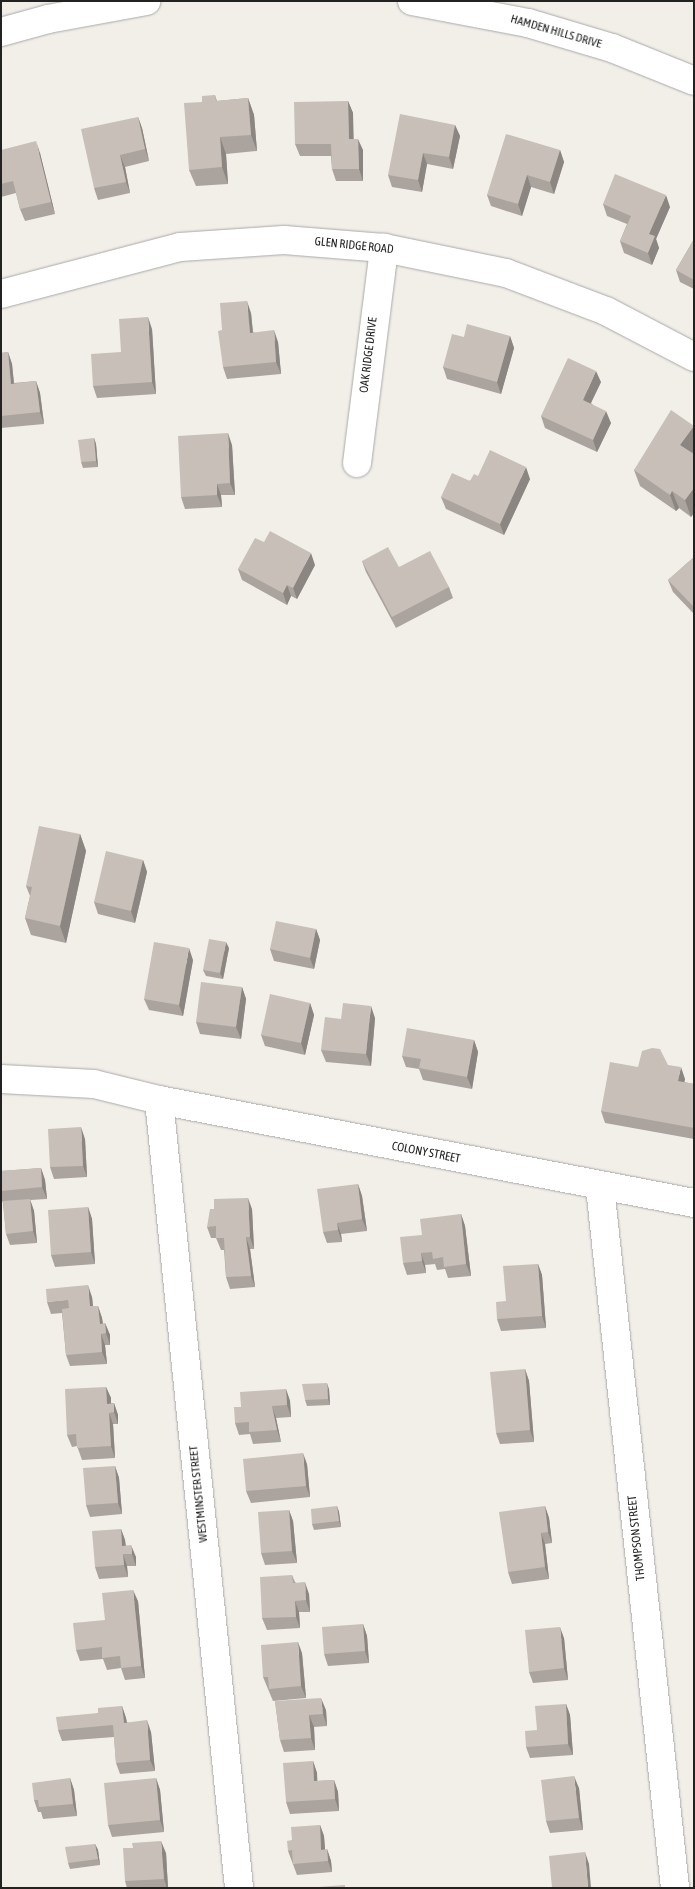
<!DOCTYPE html>
<style>
body{margin:0}
#map{position:relative;width:695px;height:1889px;overflow:hidden;background:#f2efe9;font-family:"Asap Condensed",sans-serif}
div>[style]{position:absolute}
.roads{filter:drop-shadow(0 0 1px #a9a9a9) drop-shadow(0 0 1px #a9a9a9)}
.minor>*{height:28px;margin:-14px;padding:0 14px;transform-origin:14px;border-radius:14px;background:#fff}
.wall>*{inset:0;background:#aba49e}
.shaded-wall>*{inset:0;background:#8b8681}
.building>*{inset:0;background:#c7bfb8}
span{translate:-50% -50%;white-space:nowrap;text-align:center;line-height:1.15;-webkit-text-stroke:4.5px #fff;paint-order:stroke}
.street-label{font-size:12px;color:#222}
.frame{position:absolute;inset:0;border:2px solid #222;pointer-events:none}
</style>
<div id="map">
<div class="roads">
<div class="minor">
<i style="left:412px;top:1px;width:118px;rotate:10.7deg"></i>
<i style="left:528px;top:23px;width:88px;rotate:16.6deg"></i>
<i style="left:612px;top:48px;width:88px;rotate:21.9deg"></i>
<i style="left:1px;top:32px;width:49px;rotate:-15.5deg"></i>
<i style="left:48px;top:19px;width:100px;rotate:-10.4deg"></i>
<i style="left:1px;top:294px;width:185px;rotate:-14.7deg"></i>
<i style="left:180px;top:247px;width:104px;rotate:-3.9deg"></i>
<i style="left:284px;top:240px;width:100px;rotate:4.6deg"></i>
<i style="left:384px;top:248px;width:125px;rotate:11.6deg"></i>
<i style="left:506px;top:273px;width:107px;rotate:20.8deg"></i>
<i style="left:606px;top:311px;width:99px;rotate:27.6deg"></i>
<i style="left:357px;top:463px;width:217px;rotate:-82.8deg"></i>
<i style="left:1px;top:1079px;width:93px;rotate:3.1deg"></i>
<i style="left:94px;top:1084px;width:67px;rotate:13.8deg"></i>
<i style="left:159px;top:1100px;width:545px;rotate:10.9deg"></i>
<i style="left:159px;top:1100px;width:792px;rotate:84.2deg"></i>
<i style="left:600px;top:1187px;width:705px;rotate:83.89deg"></i>
</div>
</div>
<div class="wall">
<i style="clip-path:polygon(215px 95px,217px 101px,248px 98px,254px 115px,257px 151px,226px 154px,228px 184px,196px 186px,189px 170px,202px 102px)"></i>
<i style="clip-path:polygon(348px 101px,353px 113px,353px 139px,363px 150px,363px 181px,336px 181px,332px 169px,331px 156px,300px 156px,295px 144px)"></i>
<i style="clip-path:polygon(138px 117px,142px 128px,149px 161px,125px 167px,130px 193px,98px 200px,94px 188px)"></i>
<i style="clip-path:polygon(455px 125px,460px 136px,453px 169px,427px 164px,422px 192px,392px 187px,388px 175px)"></i>
<i style="clip-path:polygon(1px 150px,40px 153px,55px 214px,25px 221px,20px 209px,16px 193px,1px 197px)"></i>
<i style="clip-path:polygon(560px 150px,564px 162px,554px 194px,531px 187px,522px 216px,491px 206px,487px 195px)"></i>
<i style="clip-path:polygon(603px 204px,670px 207px,656px 239px,659px 248px,652px 265px,624px 253px,620px 241px,627px 224px,607px 216px)"></i>
<i style="clip-path:polygon(694px 239px,694px 289px,680px 282px,676px 270px)"></i>
<i style="clip-path:polygon(251px 313px,253px 332px,278px 342px,281px 374px,227px 379px,223px 367px,222px 330px)"></i>
<i style="clip-path:polygon(152px 329px,156px 394px,97px 398px,93px 386px,121px 352px)"></i>
<i style="clip-path:polygon(510px 336px,514px 348px,501px 394px,447px 379px,443px 367px,464px 337px)"></i>
<i style="clip-path:polygon(8px 352px,12px 364px,14px 383px,36px 381px,40px 393px,44px 424px,1px 428px,1px 353px)"></i>
<i style="clip-path:polygon(601px 382px,591px 403px,611px 423px,597px 452px,545px 428px,541px 416px)"></i>
<i style="clip-path:polygon(694px 426px,694px 451px,692px 453px,694px 454px,694px 513px,691px 517px,679px 508px,676px 511px,640px 486px,634px 470px)"></i>
<i style="clip-path:polygon(94px 438px,96px 444px,98px 467px,83px 468px,81px 462px)"></i>
<i style="clip-path:polygon(232px 445px,235px 495px,221px 495px,222px 507px,185px 509px,181px 497px)"></i>
<i style="clip-path:polygon(478px 476px,530px 479px,504px 535px,446px 509px,441px 497px)"></i>
<i style="clip-path:polygon(694px 557px,694px 614px,673px 592px,668px 580px)"></i>
<i style="clip-path:polygon(362px 561px,399px 567px,449px 587px,453px 598px,396px 628px,366px 572px)"></i>
<i style="clip-path:polygon(315px 565px,297px 599px,291px 596px,287px 605px,242px 580px,238px 569px)"></i>
<i style="clip-path:polygon(80px 834px,86px 851px,66px 943px,31px 935px,25px 918px,30px 896px,26px 886px)"></i>
<i style="clip-path:polygon(143px 860px,147px 872px,135px 923px,98px 914px,94px 902px)"></i>
<i style="clip-path:polygon(316px 929px,320px 940px,314px 969px,274px 961px,270px 949px)"></i>
<i style="clip-path:polygon(229px 948px,223px 979px,206px 976px,203px 970px)"></i>
<i style="clip-path:polygon(193px 960px,183px 1016px,149px 1010px,144px 999px)"></i>
<i style="clip-path:polygon(242px 987px,246px 999px,241px 1039px,200px 1034px,196px 1022px)"></i>
<i style="clip-path:polygon(310px 1003px,314px 1015px,305px 1055px,265px 1046px,261px 1035px)"></i>
<i style="clip-path:polygon(375px 1018px,371px 1066px,326px 1062px,321px 1050px,341px 1019px)"></i>
<i style="clip-path:polygon(474px 1040px,478px 1052px,472px 1089px,423px 1080px,419px 1069px,406px 1067px,402px 1056px)"></i>
<i style="clip-path:polygon(668px 1065px,685px 1079px,684px 1082px,694px 1084px,694px 1139px,605px 1123px,601px 1111px)"></i>
<i style="clip-path:polygon(85px 1139px,87px 1177px,54px 1179px,50px 1167px)"></i>
<i style="clip-path:polygon(41px 1168px,45px 1180px,47px 1199px,30px 1200px,34px 1211px,37px 1243px,10px 1245px,6px 1234px,3px 1203px,1px 1199px,1px 1171px)"></i>
<i style="clip-path:polygon(358px 1184px,362px 1196px,367px 1231px,341px 1234px,342px 1242px,327px 1243px,323px 1232px)"></i>
<i style="clip-path:polygon(88px 1207px,92px 1219px,95px 1264px,55px 1267px,51px 1255px)"></i>
<i style="clip-path:polygon(252px 1209px,254px 1249px,250px 1249px,255px 1287px,230px 1289px,226px 1277px,224px 1250px,221px 1250px,216px 1238px,211px 1238px,207px 1227px)"></i>
<i style="clip-path:polygon(461px 1214px,465px 1226px,471px 1276px,448px 1278px,445px 1269px,437px 1270px,435px 1264px,425px 1265px,426px 1273px,407px 1275px,403px 1263px,422px 1235px)"></i>
<i style="clip-path:polygon(538px 1264px,542px 1275px,546px 1328px,501px 1331px,497px 1319px,506px 1301px)"></i>
<i style="clip-path:polygon(92px 1297px,93px 1306px,98px 1306px,102px 1318px,103px 1324px,105px 1323px,110px 1335px,110px 1345px,105px 1345px,107px 1364px,70px 1366px,66px 1355px,62px 1313px,51px 1314px,47px 1302px)"></i>
<i style="clip-path:polygon(525px 1369px,529px 1381px,534px 1442px,500px 1444px,496px 1433px)"></i>
<i style="clip-path:polygon(106px 1387px,111px 1398px,111px 1403px,114px 1403px,118px 1415px,118px 1424px,113px 1424px,115px 1458px,82px 1460px,77px 1446px,72px 1447px,67px 1435px)"></i>
<i style="clip-path:polygon(286px 1389px,290px 1401px,291px 1417px,276px 1418px,281px 1442px,253px 1444px,250px 1434px,239px 1435px,235px 1423px,241px 1407px)"></i>
<i style="clip-path:polygon(329px 1389px,330px 1405px,307px 1406px,305px 1400px)"></i>
<i style="clip-path:polygon(307px 1464px,310px 1497px,251px 1503px,246px 1491px)"></i>
<i style="clip-path:polygon(115px 1466px,119px 1478px,122px 1514px,90px 1517px,86px 1505px)"></i>
<i style="clip-path:polygon(337px 1506px,339px 1512px,341px 1527px,314px 1530px,312px 1524px)"></i>
<i style="clip-path:polygon(545px 1506px,549px 1518px,552px 1543px,545px 1544px,549px 1579px,512px 1584px,508px 1572px)"></i>
<i style="clip-path:polygon(289px 1510px,293px 1521px,297px 1563px,265px 1565px,261px 1553px)"></i>
<i style="clip-path:polygon(121px 1529px,125px 1540px,126px 1545px,136px 1557px,136px 1566px,127px 1566px,128px 1577px,99px 1579px,95px 1567px)"></i>
<i style="clip-path:polygon(292px 1575px,295px 1582px,309px 1594px,310px 1612px,299px 1612px,300px 1628px,267px 1630px,262px 1618px)"></i>
<i style="clip-path:polygon(138px 1601px,145px 1678px,125px 1680px,121px 1668px,107px 1670px,103px 1659px,80px 1661px,76px 1650px,105px 1620px)"></i>
<i style="clip-path:polygon(363px 1624px,367px 1636px,369px 1663px,328px 1666px,324px 1654px)"></i>
<i style="clip-path:polygon(564px 1638px,568px 1680px,533px 1683px,529px 1672px)"></i>
<i style="clip-path:polygon(302px 1653px,306px 1698px,273px 1701px,263px 1677px)"></i>
<i style="clip-path:polygon(275px 1701px,326px 1710px,327px 1726px,314px 1727px,315px 1750px,284px 1752px,280px 1740px)"></i>
<i style="clip-path:polygon(566px 1704px,570px 1715px,573px 1755px,530px 1758px,526px 1747px,537px 1730px)"></i>
<i style="clip-path:polygon(122px 1706px,126px 1718px,127px 1722px,151px 1732px,155px 1771px,120px 1774px,116px 1763px,114px 1737px,62px 1741px,58px 1730px,98px 1713px)"></i>
<i style="clip-path:polygon(313px 1761px,317px 1773px,317px 1781px,334px 1780px,338px 1792px,339px 1811px,290px 1814px,286px 1802px)"></i>
<i style="clip-path:polygon(70px 1778px,74px 1790px,77px 1816px,43px 1819px,41px 1812px,38px 1812px,34px 1800px)"></i>
<i style="clip-path:polygon(156px 1778px,160px 1790px,164px 1832px,112px 1837px,108px 1825px)"></i>
<i style="clip-path:polygon(579px 1788px,583px 1830px,550px 1833px,546px 1821px)"></i>
<i style="clip-path:polygon(320px 1825px,324px 1836px,325px 1850px,327px 1849px,331px 1861px,332px 1872px,297px 1875px,288px 1851px,292px 1840px)"></i>
<i style="clip-path:polygon(95px 1844px,98px 1850px,100px 1865px,70px 1869px,68px 1863px)"></i>
<i style="clip-path:polygon(133px 1848px,166px 1853px,168px 1888px,127px 1888px,125px 1881px)"></i>
</div>
<div class="shaded-wall">
<i style="clip-path:polygon(248px 98px,254px 115px,257px 151px,251px 135px)"></i>
<i style="clip-path:polygon(348px 101px,353px 113px,354px 150px,349px 139px)"></i>
<i style="clip-path:polygon(138px 117px,142px 128px,149px 161px,145px 149px)"></i>
<i style="clip-path:polygon(455px 125px,460px 136px,453px 169px,449px 157px)"></i>
<i style="clip-path:polygon(220px 137px,226px 154px,228px 184px,222px 167px)"></i>
<i style="clip-path:polygon(358px 139px,363px 150px,363px 181px,359px 169px)"></i>
<i style="clip-path:polygon(36px 141px,40px 153px,55px 214px,51px 202px)"></i>
<i style="clip-path:polygon(560px 150px,564px 162px,554px 194px,550px 182px)"></i>
<i style="clip-path:polygon(423px 153px,427px 164px,422px 192px,418px 180px)"></i>
<i style="clip-path:polygon(120px 155px,125px 167px,130px 193px,126px 182px)"></i>
<i style="clip-path:polygon(527px 175px,531px 187px,522px 216px,518px 204px)"></i>
<i style="clip-path:polygon(666px 195px,670px 207px,656px 239px,659px 248px,652px 265px,648px 253px,649px 234px)"></i>
<i style="clip-path:polygon(247px 301px,251px 313px,254px 344px,250px 333px)"></i>
<i style="clip-path:polygon(148px 317px,152px 329px,156px 394px,152px 382px)"></i>
<i style="clip-path:polygon(274px 330px,278px 342px,281px 374px,276px 362px)"></i>
<i style="clip-path:polygon(510px 336px,514px 348px,501px 394px,497px 382px)"></i>
<i style="clip-path:polygon(8px 352px,12px 364px,15px 395px,11px 384px)"></i>
<i style="clip-path:polygon(596px 371px,601px 382px,587px 411px,583px 400px)"></i>
<i style="clip-path:polygon(36px 381px,40px 393px,44px 424px,40px 412px)"></i>
<i style="clip-path:polygon(606px 411px,611px 423px,597px 452px,593px 440px)"></i>
<i style="clip-path:polygon(694px 426px,694px 451px,686px 462px,680px 445px)"></i>
<i style="clip-path:polygon(228px 433px,232px 445px,235px 495px,230px 483px)"></i>
<i style="clip-path:polygon(94px 438px,96px 444px,98px 467px,96px 461px)"></i>
<i style="clip-path:polygon(526px 467px,530px 479px,504px 535px,500px 524px)"></i>
<i style="clip-path:polygon(217px 484px,221px 495px,222px 507px,217px 495px)"></i>
<i style="clip-path:polygon(694px 488px,694px 513px,691px 517px,685px 500px)"></i>
<i style="clip-path:polygon(672px 491px,679px 508px,676px 511px,670px 495px)"></i>
<i style="clip-path:polygon(311px 553px,315px 565px,297px 599px,293px 588px)"></i>
<i style="clip-path:polygon(287px 585px,291px 596px,287px 605px,283px 593px)"></i>
<i style="clip-path:polygon(80px 834px,86px 851px,66px 943px,60px 926px)"></i>
<i style="clip-path:polygon(143px 860px,147px 872px,135px 923px,131px 911px)"></i>
<i style="clip-path:polygon(316px 929px,320px 940px,314px 969px,310px 958px)"></i>
<i style="clip-path:polygon(226px 942px,229px 948px,223px 979px,220px 973px)"></i>
<i style="clip-path:polygon(189px 948px,193px 960px,183px 1016px,179px 1005px)"></i>
<i style="clip-path:polygon(242px 987px,246px 999px,241px 1039px,236px 1027px)"></i>
<i style="clip-path:polygon(310px 1003px,314px 1015px,305px 1055px,301px 1043px)"></i>
<i style="clip-path:polygon(371px 1006px,375px 1018px,371px 1066px,366px 1054px)"></i>
<i style="clip-path:polygon(474px 1040px,478px 1052px,472px 1089px,467px 1077px)"></i>
<i style="clip-path:polygon(681px 1067px,685px 1079px,682px 1093px,678px 1081px)"></i>
<i style="clip-path:polygon(81px 1127px,85px 1139px,87px 1177px,83px 1166px)"></i>
<i style="clip-path:polygon(41px 1168px,45px 1180px,47px 1199px,42px 1187px)"></i>
<i style="clip-path:polygon(358px 1184px,362px 1196px,367px 1231px,362px 1219px)"></i>
<i style="clip-path:polygon(248px 1198px,252px 1209px,254px 1249px,250px 1237px)"></i>
<i style="clip-path:polygon(30px 1199px,34px 1211px,37px 1243px,33px 1231px)"></i>
<i style="clip-path:polygon(88px 1207px,92px 1219px,95px 1264px,91px 1252px)"></i>
<i style="clip-path:polygon(461px 1214px,465px 1226px,471px 1276px,466px 1264px)"></i>
<i style="clip-path:polygon(337px 1223px,341px 1234px,342px 1242px,338px 1230px)"></i>
<i style="clip-path:polygon(246px 1237px,250px 1249px,255px 1287px,251px 1276px)"></i>
<i style="clip-path:polygon(421px 1253px,425px 1265px,426px 1273px,422px 1261px)"></i>
<i style="clip-path:polygon(538px 1264px,542px 1275px,546px 1328px,542px 1316px)"></i>
<i style="clip-path:polygon(88px 1285px,92px 1297px,94px 1318px,90px 1306px)"></i>
<i style="clip-path:polygon(98px 1306px,102px 1318px,104px 1333px,100px 1324px)"></i>
<i style="clip-path:polygon(105px 1323px,110px 1335px,110px 1345px,106px 1333px)"></i>
<i style="clip-path:polygon(101px 1334px,105px 1345px,107px 1364px,102px 1352px)"></i>
<i style="clip-path:polygon(525px 1369px,529px 1381px,534px 1442px,530px 1430px)"></i>
<i style="clip-path:polygon(327px 1383px,329px 1389px,330px 1405px,328px 1399px)"></i>
<i style="clip-path:polygon(106px 1387px,111px 1398px,111px 1413px,107px 1404px)"></i>
<i style="clip-path:polygon(286px 1389px,290px 1401px,291px 1417px,287px 1405px)"></i>
<i style="clip-path:polygon(114px 1403px,118px 1415px,118px 1424px,114px 1412px)"></i>
<i style="clip-path:polygon(272px 1406px,276px 1418px,281px 1442px,277px 1430px)"></i>
<i style="clip-path:polygon(109px 1413px,113px 1424px,115px 1458px,111px 1446px)"></i>
<i style="clip-path:polygon(303px 1453px,307px 1464px,310px 1497px,306px 1486px)"></i>
<i style="clip-path:polygon(115px 1466px,119px 1478px,122px 1514px,118px 1503px)"></i>
<i style="clip-path:polygon(337px 1506px,339px 1512px,341px 1527px,339px 1521px)"></i>
<i style="clip-path:polygon(545px 1506px,549px 1518px,552px 1543px,548px 1532px)"></i>
<i style="clip-path:polygon(289px 1510px,293px 1521px,297px 1563px,292px 1551px)"></i>
<i style="clip-path:polygon(121px 1529px,125px 1540px,126px 1554px,122px 1546px)"></i>
<i style="clip-path:polygon(541px 1533px,545px 1544px,549px 1579px,545px 1567px)"></i>
<i style="clip-path:polygon(131px 1545px,136px 1557px,136px 1566px,132px 1554px)"></i>
<i style="clip-path:polygon(123px 1554px,127px 1566px,128px 1577px,124px 1565px)"></i>
<i style="clip-path:polygon(305px 1582px,309px 1594px,310px 1612px,306px 1600px)"></i>
<i style="clip-path:polygon(133px 1590px,138px 1601px,145px 1678px,141px 1666px)"></i>
<i style="clip-path:polygon(295px 1601px,299px 1612px,300px 1628px,296px 1617px)"></i>
<i style="clip-path:polygon(363px 1624px,367px 1636px,369px 1663px,365px 1651px)"></i>
<i style="clip-path:polygon(560px 1627px,564px 1638px,568px 1680px,564px 1668px)"></i>
<i style="clip-path:polygon(298px 1642px,302px 1653px,306px 1698px,301px 1686px)"></i>
<i style="clip-path:polygon(321px 1698px,326px 1710px,327px 1726px,323px 1714px)"></i>
<i style="clip-path:polygon(566px 1704px,570px 1715px,573px 1755px,568px 1744px)"></i>
<i style="clip-path:polygon(122px 1706px,126px 1718px,128px 1734px,124px 1723px)"></i>
<i style="clip-path:polygon(309px 1715px,314px 1727px,315px 1750px,311px 1738px)"></i>
<i style="clip-path:polygon(147px 1720px,151px 1732px,155px 1771px,150px 1760px)"></i>
<i style="clip-path:polygon(313px 1761px,317px 1773px,318px 1793px,314px 1781px)"></i>
<i style="clip-path:polygon(574px 1776px,579px 1788px,583px 1830px,579px 1818px)"></i>
<i style="clip-path:polygon(70px 1778px,74px 1790px,77px 1816px,73px 1804px)"></i>
<i style="clip-path:polygon(156px 1778px,160px 1790px,164px 1832px,160px 1820px)"></i>
<i style="clip-path:polygon(334px 1780px,338px 1792px,339px 1811px,335px 1799px)"></i>
<i style="clip-path:polygon(320px 1825px,324px 1836px,326px 1862px,321px 1850px)"></i>
<i style="clip-path:polygon(161px 1841px,166px 1853px,168px 1888px,167px 1888px,164px 1879px)"></i>
<i style="clip-path:polygon(95px 1844px,98px 1850px,100px 1865px,98px 1859px)"></i>
<i style="clip-path:polygon(327px 1849px,331px 1861px,332px 1872px,328px 1861px)"></i>
<i style="clip-path:polygon(585px 1852px,589px 1864px,591px 1888px,588px 1888px)"></i>
</div>
<div class="building">
<i style="clip-path:polygon(215px 95px,216px 101px,248px 98px,251px 135px,220px 137px,222px 167px,189px 170px,184px 103px,202px 102px,202px 96px)"></i>
<i style="clip-path:polygon(348px 101px,349px 139px,358px 139px,359px 169px,332px 169px,331px 144px,295px 144px,294px 102px)"></i>
<i style="clip-path:polygon(400px 114px,455px 125px,449px 157px,423px 153px,418px 180px,388px 175px)"></i>
<i style="clip-path:polygon(138px 117px,145px 149px,120px 155px,126px 182px,94px 188px,81px 129px)"></i>
<i style="clip-path:polygon(506px 134px,560px 150px,550px 182px,527px 175px,518px 204px,487px 195px)"></i>
<i style="clip-path:polygon(36px 141px,51px 202px,20px 209px,13px 181px,1px 184px,1px 150px)"></i>
<i style="clip-path:polygon(615px 174px,666px 195px,649px 234px,655px 236px,648px 253px,620px 241px,631px 216px,603px 204px)"></i>
<i style="clip-path:polygon(694px 239px,694px 280px,676px 270px)"></i>
<i style="clip-path:polygon(247px 301px,250px 333px,274px 330px,276px 362px,223px 367px,218px 331px,222px 330px,220px 303px)"></i>
<i style="clip-path:polygon(148px 317px,152px 382px,93px 386px,91px 354px,121px 352px,119px 319px)"></i>
<i style="clip-path:polygon(467px 324px,510px 336px,497px 382px,443px 367px,452px 334px,464px 337px)"></i>
<i style="clip-path:polygon(8px 352px,11px 384px,36px 381px,40px 412px,1px 416px,1px 353px)"></i>
<i style="clip-path:polygon(568px 358px,596px 371px,583px 400px,606px 411px,593px 440px,541px 416px)"></i>
<i style="clip-path:polygon(671px 410px,694px 426px,680px 445px,694px 454px,694px 488px,685px 500px,672px 491px,670px 495px,634px 470px)"></i>
<i style="clip-path:polygon(228px 433px,230px 483px,217px 484px,217px 495px,181px 497px,178px 436px)"></i>
<i style="clip-path:polygon(94px 438px,96px 461px,81px 462px,78px 440px)"></i>
<i style="clip-path:polygon(490px 450px,526px 467px,500px 524px,441px 497px,452px 473px,470px 481px,474px 474px,478px 476px)"></i>
<i style="clip-path:polygon(270px 531px,311px 553px,293px 588px,287px 585px,283px 593px,238px 569px,255px 538px,264px 542px)"></i>
<i style="clip-path:polygon(388px 547px,399px 567px,430px 551px,449px 587px,392px 617px,362px 561px)"></i>
<i style="clip-path:polygon(694px 557px,694px 607px,668px 580px)"></i>
<i style="clip-path:polygon(39px 826px,80px 834px,60px 926px,25px 918px,32px 887px,26px 886px)"></i>
<i style="clip-path:polygon(106px 851px,143px 860px,131px 911px,94px 902px)"></i>
<i style="clip-path:polygon(276px 921px,316px 929px,310px 958px,270px 949px)"></i>
<i style="clip-path:polygon(209px 939px,226px 942px,220px 973px,203px 970px)"></i>
<i style="clip-path:polygon(154px 942px,189px 948px,179px 1005px,144px 999px)"></i>
<i style="clip-path:polygon(201px 982px,242px 987px,236px 1027px,196px 1022px)"></i>
<i style="clip-path:polygon(270px 994px,310px 1003px,301px 1043px,261px 1035px)"></i>
<i style="clip-path:polygon(343px 1003px,371px 1006px,366px 1054px,321px 1050px,325px 1017px,341px 1019px)"></i>
<i style="clip-path:polygon(407px 1028px,474px 1040px,467px 1077px,419px 1068px,421px 1059px,402px 1056px)"></i>
<i style="clip-path:polygon(652px 1048px,660px 1049px,668px 1065px,681px 1067px,678px 1081px,694px 1084px,694px 1128px,601px 1111px,610px 1062px,638px 1067px,642px 1051px)"></i>
<i style="clip-path:polygon(81px 1127px,83px 1166px,50px 1167px,48px 1129px)"></i>
<i style="clip-path:polygon(41px 1168px,42px 1187px,1px 1191px,1px 1171px)"></i>
<i style="clip-path:polygon(358px 1184px,362px 1219px,337px 1223px,338px 1230px,323px 1232px,317px 1189px)"></i>
<i style="clip-path:polygon(248px 1198px,250px 1237px,246px 1237px,251px 1276px,226px 1277px,224px 1238px,216px 1238px,216px 1226px,207px 1227px,210px 1209px,214px 1209px,214px 1199px)"></i>
<i style="clip-path:polygon(30px 1199px,33px 1231px,6px 1234px,3px 1201px)"></i>
<i style="clip-path:polygon(88px 1207px,91px 1252px,51px 1255px,48px 1210px)"></i>
<i style="clip-path:polygon(461px 1214px,466px 1264px,444px 1267px,443px 1257px,433px 1259px,432px 1252px,421px 1253px,422px 1261px,403px 1263px,400px 1237px,422px 1235px,420px 1219px)"></i>
<i style="clip-path:polygon(538px 1264px,542px 1316px,497px 1319px,496px 1302px,506px 1301px,503px 1266px)"></i>
<i style="clip-path:polygon(88px 1285px,90px 1306px,98px 1306px,100px 1324px,105px 1323px,106px 1333px,101px 1334px,102px 1352px,66px 1355px,62px 1309px,69px 1308px,68px 1300px,47px 1302px,46px 1289px)"></i>
<i style="clip-path:polygon(525px 1369px,530px 1430px,496px 1433px,490px 1372px)"></i>
<i style="clip-path:polygon(327px 1383px,328px 1399px,305px 1400px,302px 1384px)"></i>
<i style="clip-path:polygon(106px 1387px,107px 1404px,114px 1403px,114px 1412px,109px 1413px,111px 1446px,77px 1448px,76px 1434px,67px 1435px,65px 1389px)"></i>
<i style="clip-path:polygon(286px 1389px,287px 1405px,272px 1406px,277px 1430px,249px 1432px,249px 1422px,235px 1423px,234px 1407px,241px 1407px,240px 1392px)"></i>
<i style="clip-path:polygon(303px 1453px,306px 1486px,246px 1491px,243px 1459px)"></i>
<i style="clip-path:polygon(115px 1466px,118px 1503px,86px 1505px,83px 1468px)"></i>
<i style="clip-path:polygon(337px 1506px,339px 1521px,312px 1524px,311px 1509px)"></i>
<i style="clip-path:polygon(545px 1506px,548px 1532px,541px 1533px,545px 1567px,508px 1572px,499px 1512px)"></i>
<i style="clip-path:polygon(289px 1510px,292px 1551px,261px 1553px,258px 1512px)"></i>
<i style="clip-path:polygon(121px 1529px,122px 1546px,131px 1545px,132px 1554px,123px 1554px,124px 1565px,95px 1567px,92px 1531px)"></i>
<i style="clip-path:polygon(292px 1575px,293px 1583px,305px 1582px,306px 1600px,295px 1601px,296px 1617px,262px 1618px,260px 1577px)"></i>
<i style="clip-path:polygon(133px 1590px,141px 1666px,121px 1668px,120px 1656px,102px 1658px,102px 1647px,76px 1650px,73px 1623px,105px 1620px,102px 1593px)"></i>
<i style="clip-path:polygon(363px 1624px,365px 1651px,324px 1654px,322px 1627px)"></i>
<i style="clip-path:polygon(560px 1627px,564px 1668px,529px 1672px,525px 1630px)"></i>
<i style="clip-path:polygon(298px 1642px,301px 1686px,269px 1689px,268px 1677px,263px 1677px,261px 1645px)"></i>
<i style="clip-path:polygon(321px 1698px,323px 1714px,309px 1715px,311px 1738px,280px 1740px,275px 1701px)"></i>
<i style="clip-path:polygon(566px 1704px,568px 1744px,526px 1747px,525px 1731px,537px 1730px,535px 1706px)"></i>
<i style="clip-path:polygon(122px 1706px,124px 1723px,147px 1720px,150px 1760px,116px 1763px,113px 1725px,58px 1730px,56px 1717px,98px 1713px,98px 1708px)"></i>
<i style="clip-path:polygon(313px 1761px,314px 1781px,334px 1780px,335px 1799px,286px 1802px,283px 1763px)"></i>
<i style="clip-path:polygon(574px 1776px,579px 1818px,546px 1821px,541px 1780px)"></i>
<i style="clip-path:polygon(70px 1778px,73px 1804px,39px 1807px,38px 1800px,34px 1800px,32px 1783px)"></i>
<i style="clip-path:polygon(156px 1778px,160px 1820px,108px 1825px,104px 1783px)"></i>
<i style="clip-path:polygon(320px 1825px,321px 1850px,327px 1849px,328px 1861px,293px 1864px,292px 1850px,288px 1851px,287px 1841px,292px 1840px,291px 1827px)"></i>
<i style="clip-path:polygon(161px 1841px,164px 1879px,125px 1881px,123px 1848px,133px 1848px,132px 1843px)"></i>
<i style="clip-path:polygon(95px 1844px,98px 1859px,68px 1863px,65px 1847px)"></i>
<i style="clip-path:polygon(585px 1852px,588px 1888px,552px 1888px,549px 1856px)"></i>
<i style="clip-path:polygon(345px 1885px,345px 1888px,305px 1888px)"></i>
</div>
<div class="street-label">
<span style="left:556px;top:32px;rotate:16deg">HAMDEN HILLS DRIVE</span>
<span style="left:354px;top:246px;rotate:6deg">GLEN RIDGE ROAD</span>
<span style="left:369px;top:355px;rotate:-83deg">OAK RIDGE DRIVE</span>
<span style="left:426px;top:1153px;rotate:11deg">COLONY STREET</span>
<span style="left:199px;top:1494px;rotate:-96deg">WESTMINSTER STREET</span>
<span style="left:637px;top:1538px;rotate:-96deg">THOMPSON STREET</span>
</div>
<div class="frame"></div>
</div>
